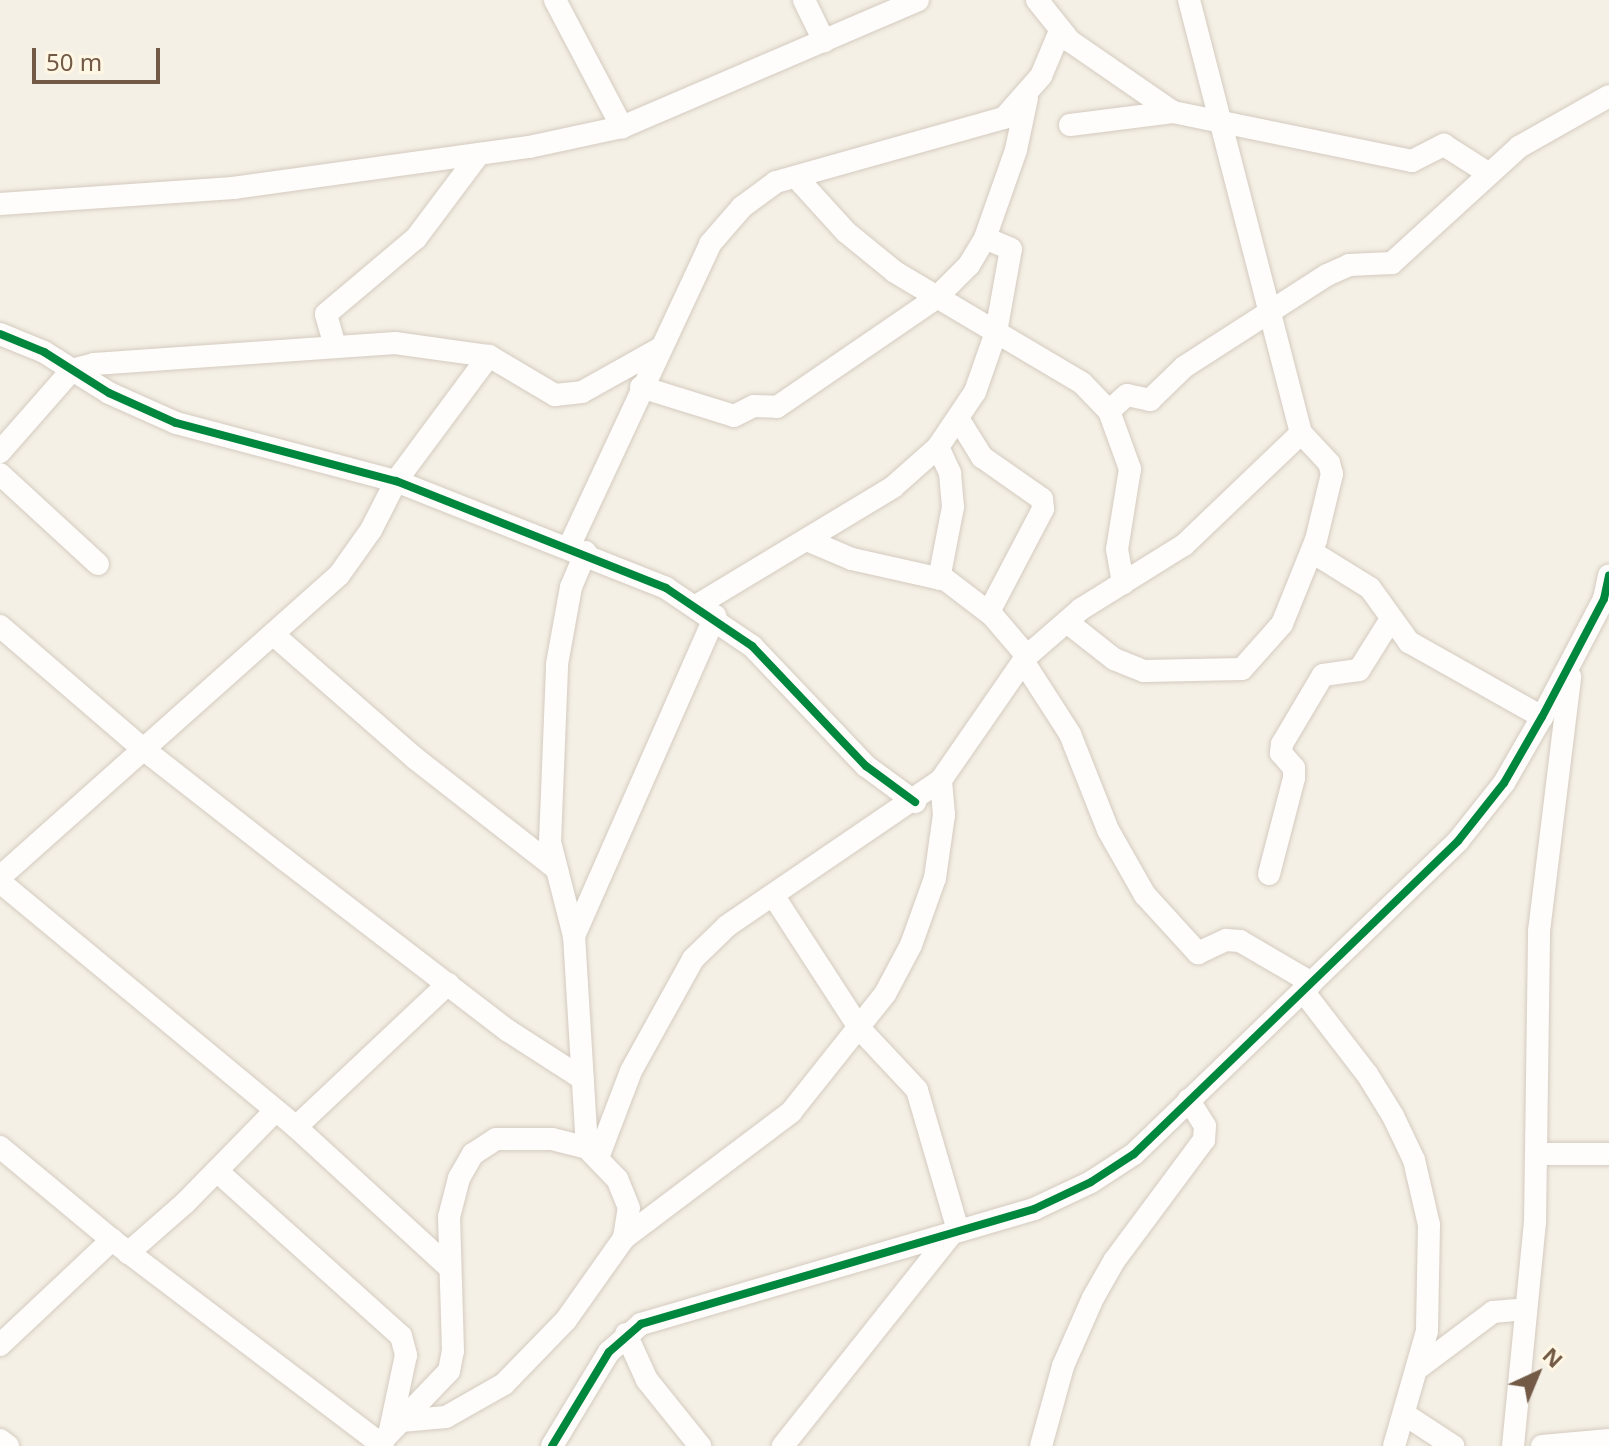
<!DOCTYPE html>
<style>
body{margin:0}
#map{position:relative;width:1609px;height:1446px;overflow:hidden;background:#f5f0e5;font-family:"Noto Sans",sans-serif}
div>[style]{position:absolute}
.roads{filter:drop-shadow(0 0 2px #d4cbc0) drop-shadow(0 0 2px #d4cbc0)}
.minor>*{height:22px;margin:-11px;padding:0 11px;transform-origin:11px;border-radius:11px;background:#fefdfb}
.cycleway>*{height:8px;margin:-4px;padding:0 4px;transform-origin:4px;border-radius:4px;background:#00873e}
span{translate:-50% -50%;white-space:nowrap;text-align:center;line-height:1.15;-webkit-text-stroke:6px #fff7e4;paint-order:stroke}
.north{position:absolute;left:1497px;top:1334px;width:80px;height:80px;-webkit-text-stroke:6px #fff7e4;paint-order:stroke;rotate:44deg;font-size:22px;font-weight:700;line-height:32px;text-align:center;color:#725a46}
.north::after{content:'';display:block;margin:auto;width:28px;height:36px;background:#725a46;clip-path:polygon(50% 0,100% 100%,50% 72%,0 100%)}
.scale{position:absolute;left:32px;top:48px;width:128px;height:36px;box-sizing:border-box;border:4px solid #725a46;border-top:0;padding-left:10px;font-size:24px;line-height:28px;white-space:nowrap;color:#725a46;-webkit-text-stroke:6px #fff7e4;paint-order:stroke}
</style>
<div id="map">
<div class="roads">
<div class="minor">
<i style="left:555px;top:0;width:144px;rotate:62.2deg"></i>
<i style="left:804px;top:0;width:46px;rotate:64deg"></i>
<i style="left:1037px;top:0;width:53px;rotate:51.2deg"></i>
<i style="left:1070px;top:41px;width:125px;rotate:34.6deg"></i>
<i style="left:1173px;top:112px;width:244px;rotate:11.6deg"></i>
<i style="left:1412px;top:161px;width:36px;rotate:-27deg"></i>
<i style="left:1444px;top:145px;width:52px;rotate:32.5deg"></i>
<i style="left:1070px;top:125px;width:104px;rotate:-7.2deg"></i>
<i style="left:796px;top:177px;width:74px;rotate:47.7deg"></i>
<i style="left:846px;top:232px;width:63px;rotate:39.2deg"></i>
<i style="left:895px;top:272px;width:217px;rotate:30.7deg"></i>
<i style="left:1082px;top:383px;width:39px;rotate:46deg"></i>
<i style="left:1109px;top:411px;width:62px;rotate:70.1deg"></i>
<i style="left:1130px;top:469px;width:81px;rotate:99.2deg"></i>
<i style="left:1117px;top:549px;width:35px;rotate:80deg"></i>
<i style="left:0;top:204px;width:234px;rotate:-3.9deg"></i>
<i style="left:233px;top:188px;width:299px;rotate:-7.9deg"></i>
<i style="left:529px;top:147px;width:95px;rotate:-12.1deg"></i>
<i style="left:622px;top:127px;width:322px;rotate:-23.2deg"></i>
<i style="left:0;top:334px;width:48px;rotate:22.2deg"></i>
<i style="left:44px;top:352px;width:77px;rotate:32.2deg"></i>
<i style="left:109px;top:393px;width:73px;rotate:24.1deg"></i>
<i style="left:176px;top:423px;width:228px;rotate:14.8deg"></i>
<i style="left:396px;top:481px;width:290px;rotate:21.6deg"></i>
<i style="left:666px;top:588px;width:104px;rotate:34deg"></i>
<i style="left:752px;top:646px;width:166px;rotate:46.5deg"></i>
<i style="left:866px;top:766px;width:61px;rotate:36.3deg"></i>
<i style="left:335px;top:346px;width:33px;rotate:-106deg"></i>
<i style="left:326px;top:314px;width:118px;rotate:-40.2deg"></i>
<i style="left:416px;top:238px;width:105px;rotate:-53.1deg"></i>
<i style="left:641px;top:387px;width:97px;rotate:17.3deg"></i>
<i style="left:734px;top:416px;width:22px;rotate:-27deg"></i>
<i style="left:754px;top:406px;width:23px;rotate:2deg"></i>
<i style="left:777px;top:407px;width:193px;rotate:-34.4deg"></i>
<i style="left:936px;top:298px;width:47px;rotate:-45deg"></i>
<i style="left:969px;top:265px;width:31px;rotate:-59deg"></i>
<i style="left:985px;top:238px;width:93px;rotate:-70.6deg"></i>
<i style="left:1016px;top:150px;width:53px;rotate:-78.1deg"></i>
<i style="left:1109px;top:411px;width:24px;rotate:-42deg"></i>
<i style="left:1127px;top:395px;width:24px;rotate:12deg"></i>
<i style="left:1150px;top:400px;width:47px;rotate:-44.1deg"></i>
<i style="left:1184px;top:367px;width:170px;rotate:-32.8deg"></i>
<i style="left:1327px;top:275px;width:24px;rotate:-24deg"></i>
<i style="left:1349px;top:265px;width:43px;rotate:-2.7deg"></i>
<i style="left:1392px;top:263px;width:172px;rotate:-42.4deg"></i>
<i style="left:1519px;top:147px;width:103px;rotate:-29.5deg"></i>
<i style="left:959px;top:420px;width:44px;rotate:58.1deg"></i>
<i style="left:982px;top:457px;width:73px;rotate:35deg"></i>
<i style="left:1042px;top:499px;width:10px;rotate:84deg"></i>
<i style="left:1043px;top:509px;width:116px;rotate:117.7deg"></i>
<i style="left:938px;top:447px;width:29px;rotate:65deg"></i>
<i style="left:950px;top:473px;width:34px;rotate:85deg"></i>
<i style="left:953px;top:507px;width:73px;rotate:101deg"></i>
<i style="left:0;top:452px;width:109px;rotate:-48.7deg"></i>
<i style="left:72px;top:370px;width:23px;rotate:-15deg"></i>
<i style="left:94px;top:364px;width:302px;rotate:-4deg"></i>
<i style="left:395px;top:343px;width:95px;rotate:7.9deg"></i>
<i style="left:489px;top:356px;width:77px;rotate:30.6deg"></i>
<i style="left:555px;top:395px;width:27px;rotate:-6deg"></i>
<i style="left:582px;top:392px;width:88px;rotate:-29.2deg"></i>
<i style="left:0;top:474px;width:133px;rotate:42.6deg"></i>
<i style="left:807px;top:540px;width:49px;rotate:22.9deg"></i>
<i style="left:852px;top:559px;width:96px;rotate:12.6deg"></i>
<i style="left:946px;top:580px;width:58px;rotate:37.3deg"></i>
<i style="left:992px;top:615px;width:54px;rotate:49.5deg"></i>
<i style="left:569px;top:547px;width:334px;rotate:-65deg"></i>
<i style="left:710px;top:244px;width:49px;rotate:-49.1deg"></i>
<i style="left:742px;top:207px;width:42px;rotate:-36.3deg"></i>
<i style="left:776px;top:182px;width:237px;rotate:-15.7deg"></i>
<i style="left:1004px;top:118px;width:56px;rotate:-48.6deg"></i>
<i style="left:1041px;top:76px;width:49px;rotate:-67.1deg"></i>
<i style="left:1312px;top:552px;width:68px;rotate:31.8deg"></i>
<i style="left:1370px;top:588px;width:67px;rotate:54.2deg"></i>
<i style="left:1409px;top:642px;width:153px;rotate:29.4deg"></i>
<i style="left:696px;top:606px;width:230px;rotate:-31.1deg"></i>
<i style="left:893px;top:487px;width:60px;rotate:-41.6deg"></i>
<i style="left:938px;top:447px;width:66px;rotate:-56.1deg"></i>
<i style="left:975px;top:392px;width:64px;rotate:-70.7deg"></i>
<i style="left:996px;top:332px;width:84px;rotate:-79.8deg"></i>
<i style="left:1011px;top:249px;width:28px;rotate:-157deg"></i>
<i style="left:1067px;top:622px;width:60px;rotate:38.2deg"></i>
<i style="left:1114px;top:659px;width:32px;rotate:22deg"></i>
<i style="left:1144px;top:671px;width:98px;rotate:-1.2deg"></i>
<i style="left:1242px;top:669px;width:60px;rotate:-48.4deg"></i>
<i style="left:1282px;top:624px;width:91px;rotate:-68deg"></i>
<i style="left:1316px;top:540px;width:68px;rotate:-76.4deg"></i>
<i style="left:1332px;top:474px;width:11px;rotate:-105deg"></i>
<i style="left:1329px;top:463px;width:41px;rotate:-133deg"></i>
<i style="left:1301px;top:433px;width:447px;rotate:-104.5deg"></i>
<i style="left:0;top:626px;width:187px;rotate:40.7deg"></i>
<i style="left:142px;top:748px;width:180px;rotate:38deg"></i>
<i style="left:284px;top:859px;width:281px;rotate:37.5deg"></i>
<i style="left:507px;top:1030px;width:90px;rotate:32.8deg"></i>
<i style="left:275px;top:636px;width:187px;rotate:41.1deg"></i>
<i style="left:416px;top:759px;width:175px;rotate:38deg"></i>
<i style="left:1023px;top:661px;width:87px;rotate:57.2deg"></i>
<i style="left:1070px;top:734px;width:103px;rotate:68.4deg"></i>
<i style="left:1108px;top:830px;width:75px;rotate:60.4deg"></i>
<i style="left:1145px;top:895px;width:79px;rotate:47.6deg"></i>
<i style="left:1198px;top:953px;width:31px;rotate:-25deg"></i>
<i style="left:1226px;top:940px;width:14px;rotate:4deg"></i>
<i style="left:1240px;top:941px;width:83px;rotate:30.3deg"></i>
<i style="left:1269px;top:874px;width:99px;rotate:-75.4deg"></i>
<i style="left:1294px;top:778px;width:10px;rotate:-90deg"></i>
<i style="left:1294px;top:768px;width:20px;rotate:-131deg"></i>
<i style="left:1281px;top:753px;width:9px;rotate:-84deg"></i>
<i style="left:1282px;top:744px;width:80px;rotate:-59.3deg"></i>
<i style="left:1323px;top:675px;width:36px;rotate:-8deg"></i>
<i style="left:1359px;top:670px;width:60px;rotate:-57.9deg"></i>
<i style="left:0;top:877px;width:454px;rotate:-41.7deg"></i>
<i style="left:339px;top:575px;width:55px;rotate:-54.6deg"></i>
<i style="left:371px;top:530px;width:55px;rotate:-63deg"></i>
<i style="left:396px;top:481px;width:156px;rotate:-53.4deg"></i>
<i style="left:0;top:882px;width:384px;rotate:39.6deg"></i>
<i style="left:296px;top:1127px;width:207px;rotate:42.5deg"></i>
<i style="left:773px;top:895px;width:160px;rotate:57deg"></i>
<i style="left:860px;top:1029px;width:83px;rotate:46.9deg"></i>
<i style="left:917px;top:1090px;width:143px;rotate:73.7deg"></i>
<i style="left:957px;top:1227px;width:280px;rotate:128.5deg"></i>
<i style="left:574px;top:936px;width:350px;rotate:-66.2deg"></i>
<i style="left:1303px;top:991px;width:105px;rotate:52.4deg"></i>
<i style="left:1367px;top:1074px;width:49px;rotate:58.2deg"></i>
<i style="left:1393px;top:1116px;width:49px;rotate:64.5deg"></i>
<i style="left:1414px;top:1160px;width:67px;rotate:77deg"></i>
<i style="left:1429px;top:1225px;width:106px;rotate:91.1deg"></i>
<i style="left:1427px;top:1331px;width:120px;rotate:106deg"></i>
<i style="left:296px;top:1127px;width:209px;rotate:-43.3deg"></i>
<i style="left:0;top:1147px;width:146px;rotate:39.7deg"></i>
<i style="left:112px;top:1240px;width:340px;rotate:37.2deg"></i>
<i style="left:1536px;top:1154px;width:73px"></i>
<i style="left:599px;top:1155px;width:90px;rotate:-69.1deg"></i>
<i style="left:631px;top:1071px;width:128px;rotate:-61deg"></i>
<i style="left:693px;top:959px;width:47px;rotate:-44.1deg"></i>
<i style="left:727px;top:926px;width:259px;rotate:-34.3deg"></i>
<i style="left:941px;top:780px;width:151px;rotate:-55.3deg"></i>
<i style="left:1027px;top:656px;width:72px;rotate:-41deg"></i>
<i style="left:1081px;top:609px;width:121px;rotate:-31.9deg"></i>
<i style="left:1184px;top:545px;width:162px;rotate:-43.7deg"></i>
<i style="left:217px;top:1171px;width:247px;rotate:41.9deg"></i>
<i style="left:401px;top:1336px;width:20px;rotate:75deg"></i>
<i style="left:406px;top:1355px;width:77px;rotate:102deg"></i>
<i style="left:624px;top:1238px;width:209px;rotate:-37deg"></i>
<i style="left:791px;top:1112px;width:151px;rotate:-51.5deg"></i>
<i style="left:885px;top:994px;width:55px;rotate:-62deg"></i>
<i style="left:911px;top:945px;width:71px;rotate:-70.3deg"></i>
<i style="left:935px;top:878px;width:64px;rotate:-81.9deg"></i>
<i style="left:944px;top:815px;width:35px;rotate:-95deg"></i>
<i style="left:128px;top:1253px;width:77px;rotate:-41.3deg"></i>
<i style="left:186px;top:1202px;width:127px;rotate:-45.6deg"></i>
<i style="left:626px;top:1334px;width:51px;rotate:65.5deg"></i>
<i style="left:647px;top:1380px;width:85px;rotate:51.2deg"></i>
<i style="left:0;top:1345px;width:154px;rotate:-43.2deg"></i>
<i style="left:1417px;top:1369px;width:95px;rotate:-36.9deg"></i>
<i style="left:1493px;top:1312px;width:33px;rotate:-5deg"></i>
<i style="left:1404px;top:1414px;width:59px;rotate:33.1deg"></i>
<i style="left:401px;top:1421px;width:45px;rotate:-5.1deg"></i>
<i style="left:446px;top:1417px;width:67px;rotate:-29.6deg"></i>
<i style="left:504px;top:1384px;width:89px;rotate:-45.9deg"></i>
<i style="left:566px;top:1320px;width:100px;rotate:-54.7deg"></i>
<i style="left:624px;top:1238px;width:30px;rotate:-81deg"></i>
<i style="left:629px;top:1208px;width:31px;rotate:-112deg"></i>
<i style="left:617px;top:1179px;width:43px;rotate:-134.1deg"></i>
<i style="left:587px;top:1148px;width:212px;rotate:-93.5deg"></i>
<i style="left:574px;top:936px;width:97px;rotate:-104.3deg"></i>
<i style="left:550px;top:842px;width:178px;rotate:-87.7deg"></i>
<i style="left:557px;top:664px;width:78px;rotate:-79.7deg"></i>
<i style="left:571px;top:587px;width:38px;rotate:-67deg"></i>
<i style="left:0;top:1440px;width:10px;rotate:37deg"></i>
<i style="left:379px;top:1444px;width:101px;rotate:-46.2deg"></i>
<i style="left:449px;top:1371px;width:20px;rotate:-79deg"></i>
<i style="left:453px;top:1351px;width:134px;rotate:-91.7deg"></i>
<i style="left:449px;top:1217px;width:40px;rotate:-75.6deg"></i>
<i style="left:459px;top:1178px;width:28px;rotate:-60deg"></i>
<i style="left:473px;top:1154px;width:27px;rotate:-33deg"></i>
<i style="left:496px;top:1139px;width:56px"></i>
<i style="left:552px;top:1139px;width:36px;rotate:14deg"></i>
<i style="left:552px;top:1446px;width:110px;rotate:-58.8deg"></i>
<i style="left:609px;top:1352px;width:43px;rotate:-41.2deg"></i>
<i style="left:641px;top:1324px;width:409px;rotate:-16.3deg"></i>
<i style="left:1034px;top:1209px;width:63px;rotate:-25.3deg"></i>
<i style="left:1091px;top:1182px;width:51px;rotate:-33.1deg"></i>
<i style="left:1134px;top:1154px;width:450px;rotate:-44deg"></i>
<i style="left:1458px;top:841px;width:74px;rotate:-51.6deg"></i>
<i style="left:1504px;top:783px;width:76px;rotate:-60.1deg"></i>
<i style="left:1542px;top:717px;width:133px;rotate:-62.3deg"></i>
<i style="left:1604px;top:599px;width:24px;rotate:-78deg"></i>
<i style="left:1041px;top:1446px;width:83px;rotate:-74.6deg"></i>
<i style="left:1063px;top:1366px;width:74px;rotate:-66.2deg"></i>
<i style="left:1093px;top:1298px;width:43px;rotate:-60.4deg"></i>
<i style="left:1114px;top:1261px;width:151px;rotate:-53.4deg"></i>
<i style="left:1204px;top:1140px;width:14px;rotate:-86deg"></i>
<i style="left:1205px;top:1126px;width:31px;rotate:-122deg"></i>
<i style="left:1513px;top:1446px;width:224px;rotate:-84.4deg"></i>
<i style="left:1535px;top:1223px;width:292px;rotate:-89.2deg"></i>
<i style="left:1539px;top:931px;width:256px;rotate:-83deg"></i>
<i style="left:1542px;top:1446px;width:67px;rotate:-5.1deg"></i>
</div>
</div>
<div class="cycleway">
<i style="left:0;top:334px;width:48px;rotate:22.2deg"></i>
<i style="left:44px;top:352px;width:77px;rotate:32.2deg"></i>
<i style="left:109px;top:393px;width:73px;rotate:24.1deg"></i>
<i style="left:176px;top:423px;width:228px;rotate:14.8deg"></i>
<i style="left:396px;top:481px;width:290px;rotate:21.6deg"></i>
<i style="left:666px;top:588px;width:104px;rotate:34deg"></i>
<i style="left:752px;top:646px;width:166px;rotate:46.5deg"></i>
<i style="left:866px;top:766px;width:61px;rotate:36.3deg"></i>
<i style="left:552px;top:1446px;width:110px;rotate:-58.8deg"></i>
<i style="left:609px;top:1352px;width:43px;rotate:-41.2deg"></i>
<i style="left:641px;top:1324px;width:409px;rotate:-16.3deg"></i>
<i style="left:1034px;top:1209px;width:63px;rotate:-25.3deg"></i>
<i style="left:1091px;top:1182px;width:51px;rotate:-33.1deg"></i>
<i style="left:1134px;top:1154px;width:450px;rotate:-44deg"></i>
<i style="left:1458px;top:841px;width:74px;rotate:-51.6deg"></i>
<i style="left:1504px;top:783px;width:76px;rotate:-60.1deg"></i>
<i style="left:1542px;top:717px;width:133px;rotate:-62.3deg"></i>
<i style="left:1604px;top:599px;width:24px;rotate:-78deg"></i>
</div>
<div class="north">N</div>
<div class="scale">50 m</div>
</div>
